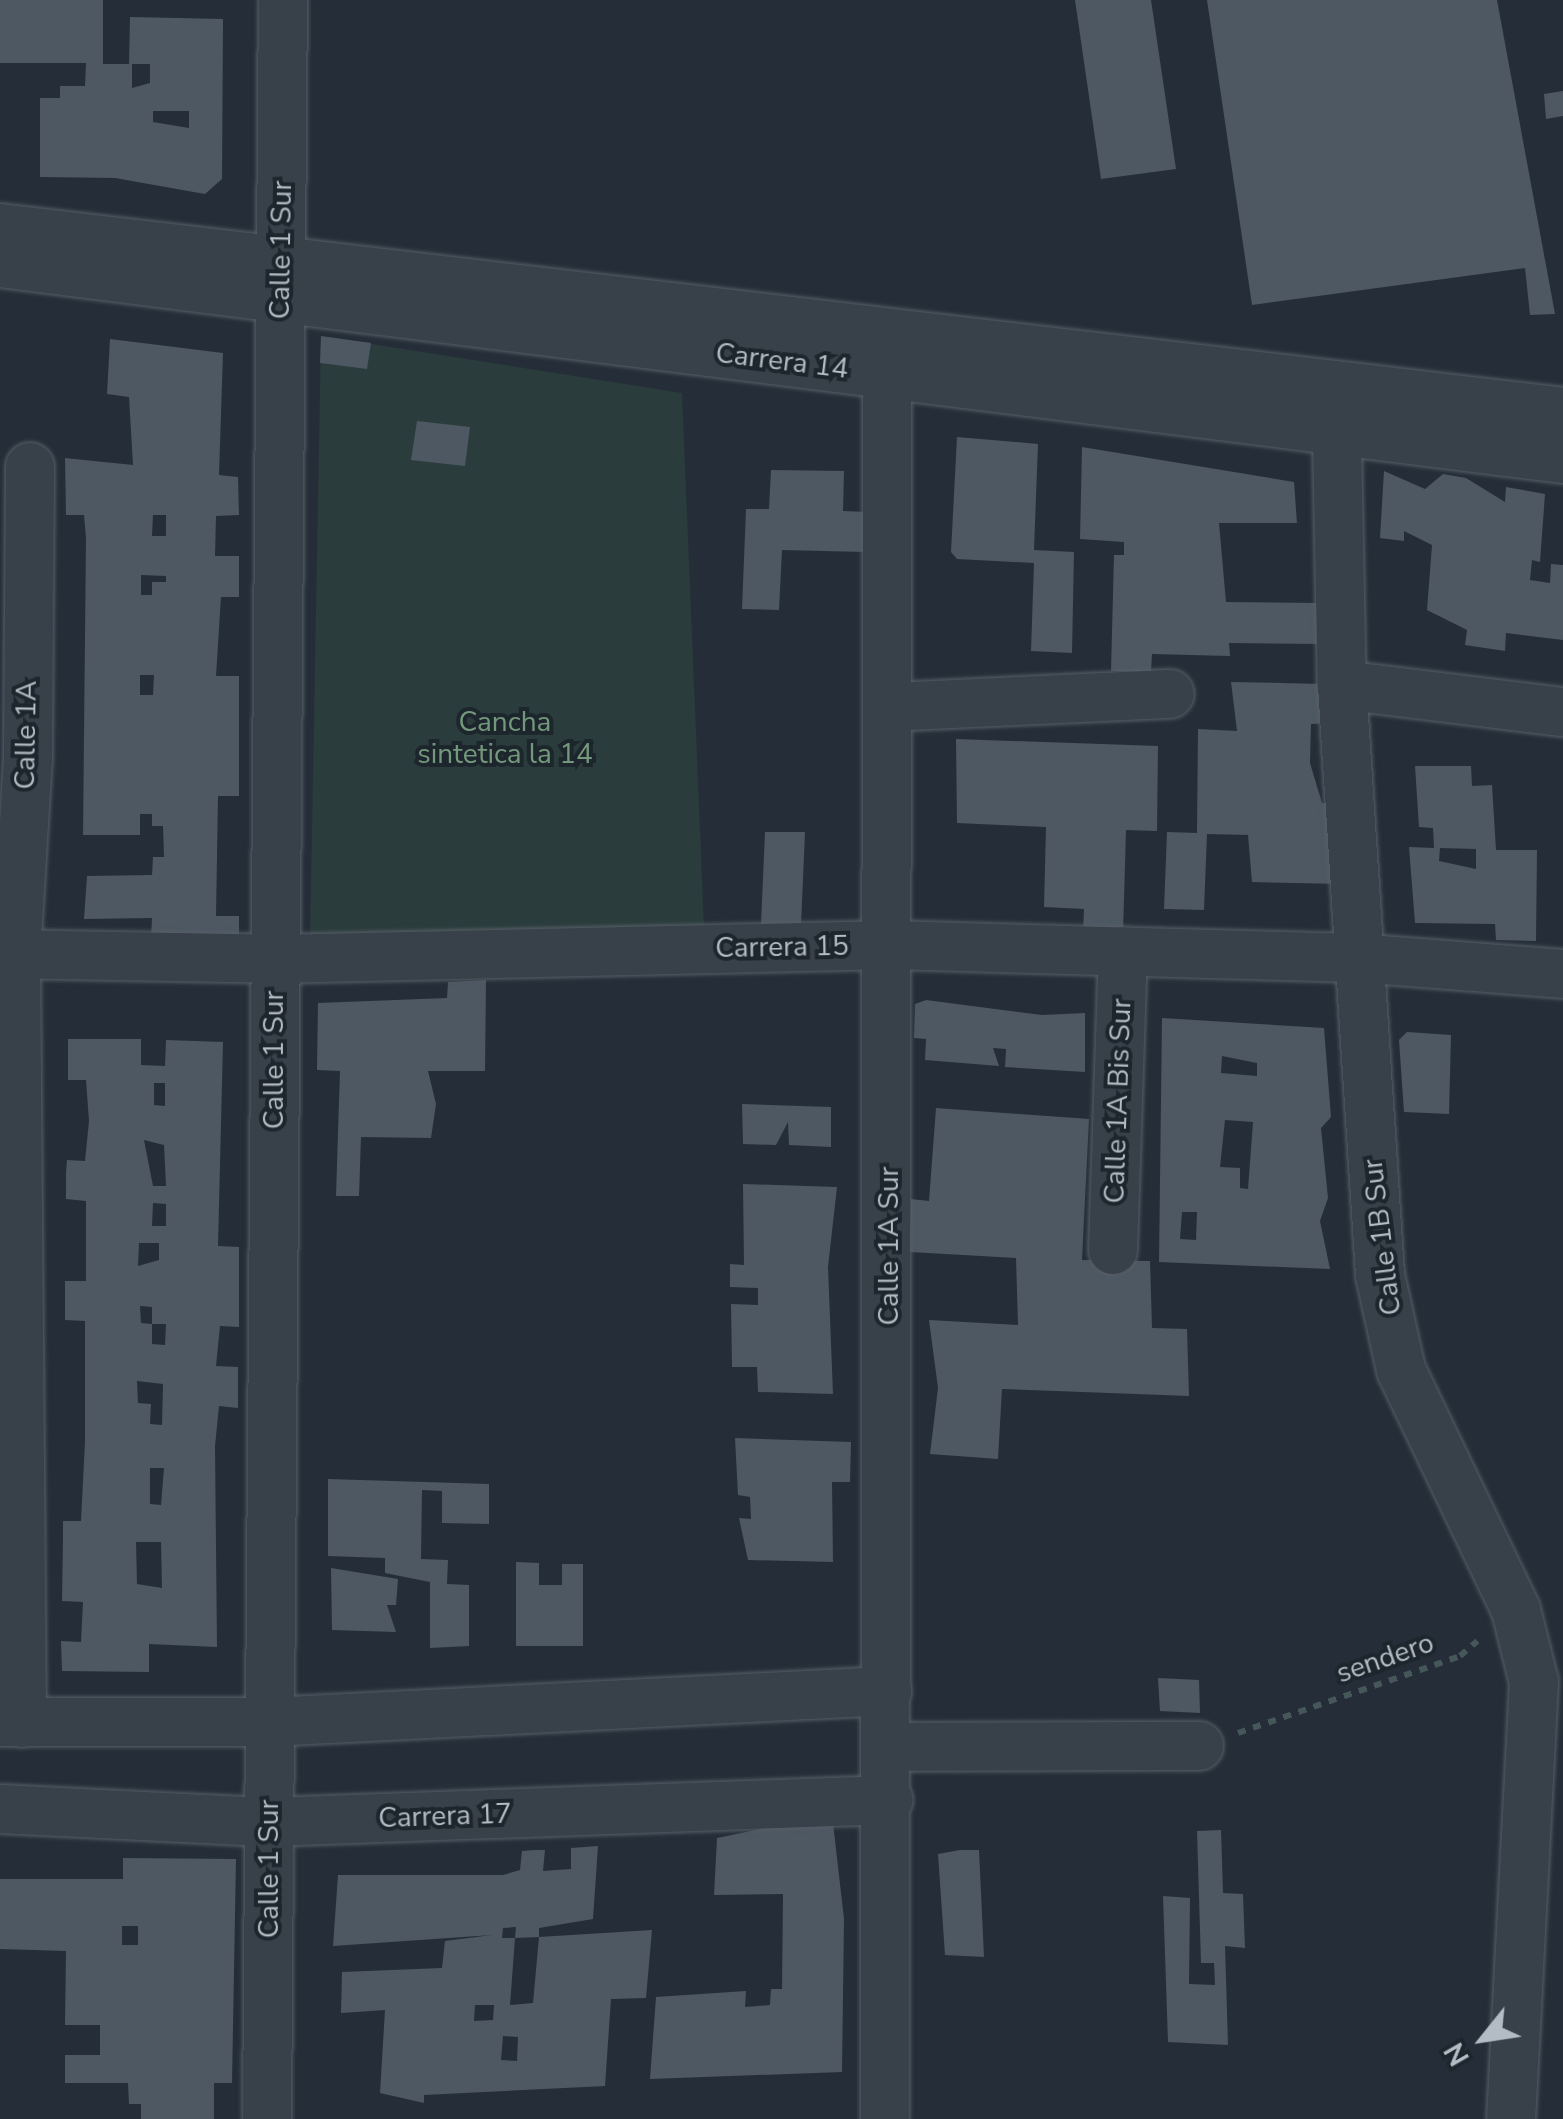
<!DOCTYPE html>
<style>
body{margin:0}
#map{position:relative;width:1563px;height:2119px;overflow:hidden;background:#252e38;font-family:"Nunito Sans",sans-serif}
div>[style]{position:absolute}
.green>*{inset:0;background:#2a3c3b}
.building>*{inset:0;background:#4d5863}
.path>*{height:6px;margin-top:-3px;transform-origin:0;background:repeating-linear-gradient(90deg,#465759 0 8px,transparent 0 16px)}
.roads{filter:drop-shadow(0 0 2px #565e67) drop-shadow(0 0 2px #565e67)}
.minor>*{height:48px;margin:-24px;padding:0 24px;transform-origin:24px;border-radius:24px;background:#384049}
span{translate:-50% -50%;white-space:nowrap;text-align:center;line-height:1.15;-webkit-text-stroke:8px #1d252d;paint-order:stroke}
.street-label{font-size:28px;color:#b3bbc4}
.park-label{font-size:28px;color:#74987b}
.north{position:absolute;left:1433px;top:1989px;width:100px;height:100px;-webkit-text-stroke:8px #1d252d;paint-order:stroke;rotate:240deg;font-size:28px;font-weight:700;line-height:40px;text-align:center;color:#b3bbc4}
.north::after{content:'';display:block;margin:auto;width:35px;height:45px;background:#b3bbc4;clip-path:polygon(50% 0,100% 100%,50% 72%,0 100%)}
</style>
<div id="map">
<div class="green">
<i style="clip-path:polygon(321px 336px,682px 393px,704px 927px,310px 937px)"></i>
</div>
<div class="building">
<i style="clip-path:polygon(evenodd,0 0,103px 0,103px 64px,129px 64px,130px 17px,223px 19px,222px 179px,205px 194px,115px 178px,40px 177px,40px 98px,60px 98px,60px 86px,85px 86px,86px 63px,0 63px,0 0,132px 64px,150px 64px,150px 83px,132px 88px,132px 64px,0 0,153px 111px,189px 111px,189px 128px,153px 122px,153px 111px)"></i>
<i style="clip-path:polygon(1075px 0,1151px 0,1176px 169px,1101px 179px)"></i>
<i style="clip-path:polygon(1207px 0,1497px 0,1555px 314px,1530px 315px,1525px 268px,1252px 305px)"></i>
<i style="clip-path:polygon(1563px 91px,1563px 116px,1546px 119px,1544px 94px)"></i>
<i style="clip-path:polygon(321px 336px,371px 343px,367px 369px,320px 363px)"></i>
<i style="clip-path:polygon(evenodd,110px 339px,223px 353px,219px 475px,238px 477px,239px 515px,216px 516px,215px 556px,239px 556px,239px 597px,221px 597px,216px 676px,239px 676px,239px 796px,218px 796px,216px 916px,239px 916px,239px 939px,151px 939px,152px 918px,84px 919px,87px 876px,152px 875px,153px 857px,164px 857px,163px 826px,152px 826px,152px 814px,140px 814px,140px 835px,83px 835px,86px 538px,84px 515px,66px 515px,65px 458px,133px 465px,129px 397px,107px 394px,110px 339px,153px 515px,166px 515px,166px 536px,152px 536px,153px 515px,110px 339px,141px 575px,166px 576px,166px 582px,152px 582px,152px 595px,141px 595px,141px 575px,110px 339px,140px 675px,154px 675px,153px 695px,140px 695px,140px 675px)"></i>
<i style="clip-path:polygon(417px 421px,470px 427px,465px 466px,411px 460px)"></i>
<i style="clip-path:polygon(957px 437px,1038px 444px,1034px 550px,1074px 552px,1072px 653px,1031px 651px,1034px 563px,957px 559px,951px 552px)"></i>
<i style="clip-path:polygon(1082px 447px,1294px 482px,1297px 523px,1219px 523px,1226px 602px,1321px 603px,1324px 644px,1229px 643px,1230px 656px,1152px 654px,1151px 672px,1111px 671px,1114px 555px,1124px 555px,1124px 542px,1080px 539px)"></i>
<i style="clip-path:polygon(771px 470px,844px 471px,843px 511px,866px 512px,865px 552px,782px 550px,779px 610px,742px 609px,746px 509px,769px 509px)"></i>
<i style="clip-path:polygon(1384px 471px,1425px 489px,1443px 474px,1466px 478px,1505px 502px,1506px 487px,1545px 494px,1540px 562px,1532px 560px,1530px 580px,1550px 583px,1551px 564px,1563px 565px,1563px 640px,1506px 633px,1505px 651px,1465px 645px,1467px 630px,1427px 610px,1432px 545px,1404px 531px,1404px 541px,1380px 538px)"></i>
<i style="clip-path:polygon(1231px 682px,1325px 684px,1329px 723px,1311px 724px,1310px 763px,1322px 803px,1336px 803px,1342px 884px,1252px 882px,1248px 835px,1207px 834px,1204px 910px,1164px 909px,1167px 832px,1197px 833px,1198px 729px,1237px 731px)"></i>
<i style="clip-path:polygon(956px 739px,1158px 746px,1157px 831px,1126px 830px,1123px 934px,1083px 932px,1084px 909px,1044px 907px,1046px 827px,957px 823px)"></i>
<i style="clip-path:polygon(evenodd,1415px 766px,1471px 766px,1472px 786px,1492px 785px,1496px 850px,1537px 850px,1536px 941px,1496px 940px,1495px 924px,1415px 923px,1409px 847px,1434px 848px,1433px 828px,1419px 827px,1415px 766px,1440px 848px,1476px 849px,1476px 869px,1439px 861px,1440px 848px)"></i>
<i style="clip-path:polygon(765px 832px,805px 832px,801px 925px,761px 924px)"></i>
<i style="clip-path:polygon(486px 980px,485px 1071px,428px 1071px,436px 1104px,431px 1138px,361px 1137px,359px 1196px,336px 1196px,340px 1071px,317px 1070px,318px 1003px,447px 998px,448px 982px)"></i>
<i style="clip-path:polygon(926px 1000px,1042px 1015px,1085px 1013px,1085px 1072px,1005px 1067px,1006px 1049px,993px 1048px,999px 1066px,925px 1060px,926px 1039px,914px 1038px,915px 1004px)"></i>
<i style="clip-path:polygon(evenodd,1162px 1018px,1324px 1028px,1331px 1117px,1321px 1128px,1328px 1198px,1320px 1221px,1330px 1269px,1159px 1262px,1162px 1018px,1222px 1056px,1257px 1063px,1257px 1076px,1221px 1073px,1222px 1056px,1162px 1018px,1225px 1120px,1253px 1122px,1248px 1189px,1240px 1188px,1240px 1168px,1220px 1167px,1225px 1120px,1162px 1018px,1182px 1212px,1197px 1212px,1196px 1240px,1180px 1239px,1182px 1212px)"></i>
<i style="clip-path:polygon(1407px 1032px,1451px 1035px,1449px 1114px,1404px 1112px,1399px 1040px)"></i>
<i style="clip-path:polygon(evenodd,68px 1039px,141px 1039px,141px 1065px,165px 1066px,166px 1040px,223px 1042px,218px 1246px,239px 1247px,239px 1327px,220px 1326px,216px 1366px,238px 1367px,238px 1408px,219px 1406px,215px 1446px,217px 1647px,149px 1644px,149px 1672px,62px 1671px,61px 1641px,81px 1642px,83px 1602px,62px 1601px,63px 1537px,63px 1521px,81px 1521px,85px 1442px,85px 1321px,65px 1320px,65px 1281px,86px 1281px,86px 1201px,66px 1199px,66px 1173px,67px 1160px,85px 1161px,89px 1121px,86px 1080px,68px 1080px,68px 1039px,154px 1083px,165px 1083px,165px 1106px,154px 1105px,154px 1083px,68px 1039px,144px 1140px,164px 1145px,166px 1186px,153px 1186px,144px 1140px,68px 1039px,153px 1203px,166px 1204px,166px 1226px,152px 1226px,153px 1203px,68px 1039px,139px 1243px,159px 1243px,159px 1260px,138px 1266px,139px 1243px,68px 1039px,140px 1306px,152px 1307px,152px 1324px,166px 1324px,165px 1345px,152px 1344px,152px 1324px,141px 1323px,140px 1306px,68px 1039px,137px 1381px,163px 1384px,162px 1425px,150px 1424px,151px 1404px,138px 1403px,137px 1381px,68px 1039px,150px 1468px,164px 1468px,161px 1505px,150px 1504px,150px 1468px,68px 1039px,136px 1542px,161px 1542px,162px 1588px,137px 1584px,136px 1542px)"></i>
<i style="clip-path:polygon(742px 1104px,831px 1107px,831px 1147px,789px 1145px,788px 1122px,776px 1145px,743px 1144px)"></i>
<i style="clip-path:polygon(936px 1108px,1089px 1119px,1082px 1260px,1150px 1261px,1152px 1328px,1187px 1329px,1189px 1396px,1002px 1389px,998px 1459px,930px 1454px,938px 1388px,929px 1320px,1018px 1325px,1016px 1258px,910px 1252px,911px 1199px,929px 1201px)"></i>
<i style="clip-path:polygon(743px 1184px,837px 1187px,828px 1267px,833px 1394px,758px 1392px,757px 1367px,732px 1367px,731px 1304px,758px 1305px,758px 1288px,730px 1287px,730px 1264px,744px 1265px)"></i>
<i style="clip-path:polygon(735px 1438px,851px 1442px,850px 1482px,832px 1482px,833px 1562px,748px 1560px,739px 1518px,751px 1519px,750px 1497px,738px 1495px)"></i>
<i style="clip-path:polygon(328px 1479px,489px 1484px,489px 1524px,442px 1523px,442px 1491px,422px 1490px,421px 1559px,448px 1560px,447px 1584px,469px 1585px,469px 1646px,430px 1648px,430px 1582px,385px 1573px,385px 1558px,328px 1556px)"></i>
<i style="clip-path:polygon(516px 1562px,539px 1563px,539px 1585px,562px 1585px,562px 1564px,583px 1564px,583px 1646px,516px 1646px)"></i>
<i style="clip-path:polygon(331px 1568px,398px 1579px,396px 1605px,387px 1605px,396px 1632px,332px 1630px)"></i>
<i style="clip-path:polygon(1158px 1678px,1199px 1680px,1200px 1713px,1160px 1711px)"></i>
<i style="clip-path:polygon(832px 1814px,844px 1919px,842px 2072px,650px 2079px,656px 1997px,746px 1991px,745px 2007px,770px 2005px,771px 1989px,782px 1989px,783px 1894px,714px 1895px,717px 1838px)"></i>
<i style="clip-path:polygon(1221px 1830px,1223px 1893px,1243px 1894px,1245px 1948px,1225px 1946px,1228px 2045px,1168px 2042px,1163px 1896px,1190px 1898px,1189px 1984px,1215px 1985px,1214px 1963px,1201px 1963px,1197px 1831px)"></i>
<i style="clip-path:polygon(evenodd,598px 1846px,593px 1919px,539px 1928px,539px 1937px,515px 1938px,516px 1927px,503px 1928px,502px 1938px,515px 1938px,510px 2005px,533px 2003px,539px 1937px,652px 1930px,646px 1998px,611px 1999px,605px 2086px,424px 2095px,424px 2103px,380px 2093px,385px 2010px,341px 2013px,342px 1972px,442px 1968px,445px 1941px,492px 1935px,333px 1946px,338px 1875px,503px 1875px,520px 1870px,522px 1851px,535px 1850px,545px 1850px,543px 1871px,571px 1869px,571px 1848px,598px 1846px,475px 2005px,494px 2005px,493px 2020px,474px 2021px,475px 2005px,598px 1846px,503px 2036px,518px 2037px,517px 2061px,501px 2060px,503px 2036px)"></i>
<i style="clip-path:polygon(960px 1850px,979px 1850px,984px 1957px,945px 1955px,938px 1854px)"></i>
<i style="clip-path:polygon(evenodd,123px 1858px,236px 1859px,232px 2083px,214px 2083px,214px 2119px,141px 2119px,141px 2104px,129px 2104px,128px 2083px,65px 2083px,65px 2055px,100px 2055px,100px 2025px,65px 2025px,66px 1951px,0 1949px,0 1879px,123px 1879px,123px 1858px,122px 1926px,138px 1926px,138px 1945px,122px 1945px,122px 1926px)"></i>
</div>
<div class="path">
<i style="left:1238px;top:1733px;width:235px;rotate:-19.1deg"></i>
<i style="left:1460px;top:1656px;width:23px;rotate:-41deg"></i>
</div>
<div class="roads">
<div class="minor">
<i style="left:0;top:228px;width:1574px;rotate:6.71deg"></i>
<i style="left:0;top:263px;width:1575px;rotate:7.15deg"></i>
<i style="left:1336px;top:386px;width:299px;rotate:88.9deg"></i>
<i style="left:1342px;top:685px;width:591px;rotate:86.31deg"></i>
<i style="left:1380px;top:1275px;width:97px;rotate:77.5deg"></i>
<i style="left:1401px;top:1370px;width:266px;rotate:64.4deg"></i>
<i style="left:1516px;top:1610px;width:74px;rotate:76deg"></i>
<i style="left:1534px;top:1682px;width:438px;rotate:93deg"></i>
<i style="left:1342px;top:685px;width:223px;rotate:7deg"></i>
<i style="left:890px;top:707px;width:280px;rotate:-2.7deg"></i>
<i style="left:0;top:954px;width:275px;rotate:1deg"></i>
<i style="left:275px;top:959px;width:616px;rotate:-1.3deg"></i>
<i style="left:891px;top:945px;width:465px;rotate:1.6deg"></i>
<i style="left:1356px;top:958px;width:208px;rotate:4.4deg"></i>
<i style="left:1113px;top:1250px;width:299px;rotate:-88.1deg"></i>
<i style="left:0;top:1722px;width:269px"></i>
<i style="left:269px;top:1722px;width:619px;rotate:-2.87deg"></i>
<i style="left:22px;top:1723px;width:769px;rotate:-90.45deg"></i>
<i style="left:16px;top:954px;width:197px;rotate:-86.5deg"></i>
<i style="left:28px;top:757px;width:290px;rotate:-89.6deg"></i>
<i style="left:891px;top:1747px;width:308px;rotate:-0.2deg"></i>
<i style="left:0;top:1809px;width:270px;rotate:2.8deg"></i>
<i style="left:270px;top:1822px;width:619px;rotate:-2.04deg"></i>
<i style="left:267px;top:2119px;width:2119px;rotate:-89.57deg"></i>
<i style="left:885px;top:2119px;width:1746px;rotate:-89.93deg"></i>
</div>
</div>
<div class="street-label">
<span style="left:281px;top:250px;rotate:-89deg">Calle 1 Sur</span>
<span style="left:782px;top:361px;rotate:7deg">Carrera 14</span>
<span style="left:26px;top:735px;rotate:-89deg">Calle 1A</span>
<span style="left:782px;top:947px;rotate:-1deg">Carrera 15</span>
<span style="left:274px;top:1060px;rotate:-90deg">Calle 1 Sur</span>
<span style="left:1118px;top:1101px;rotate:-88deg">Calle 1A Bis Sur</span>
<span style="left:1382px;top:1237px;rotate:-97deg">Calle 1B Sur</span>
<span style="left:889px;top:1246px;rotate:-90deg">Calle 1A Sur</span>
<span style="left:1385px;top:1658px;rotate:-19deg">sendero</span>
<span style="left:445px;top:1816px;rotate:-2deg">Carrera 17</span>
<span style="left:269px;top:1869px;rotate:-90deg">Calle 1 Sur</span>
</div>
<div class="park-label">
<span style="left:505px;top:738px">Cancha<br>sintetica la 14</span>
</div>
<div class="north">N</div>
</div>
